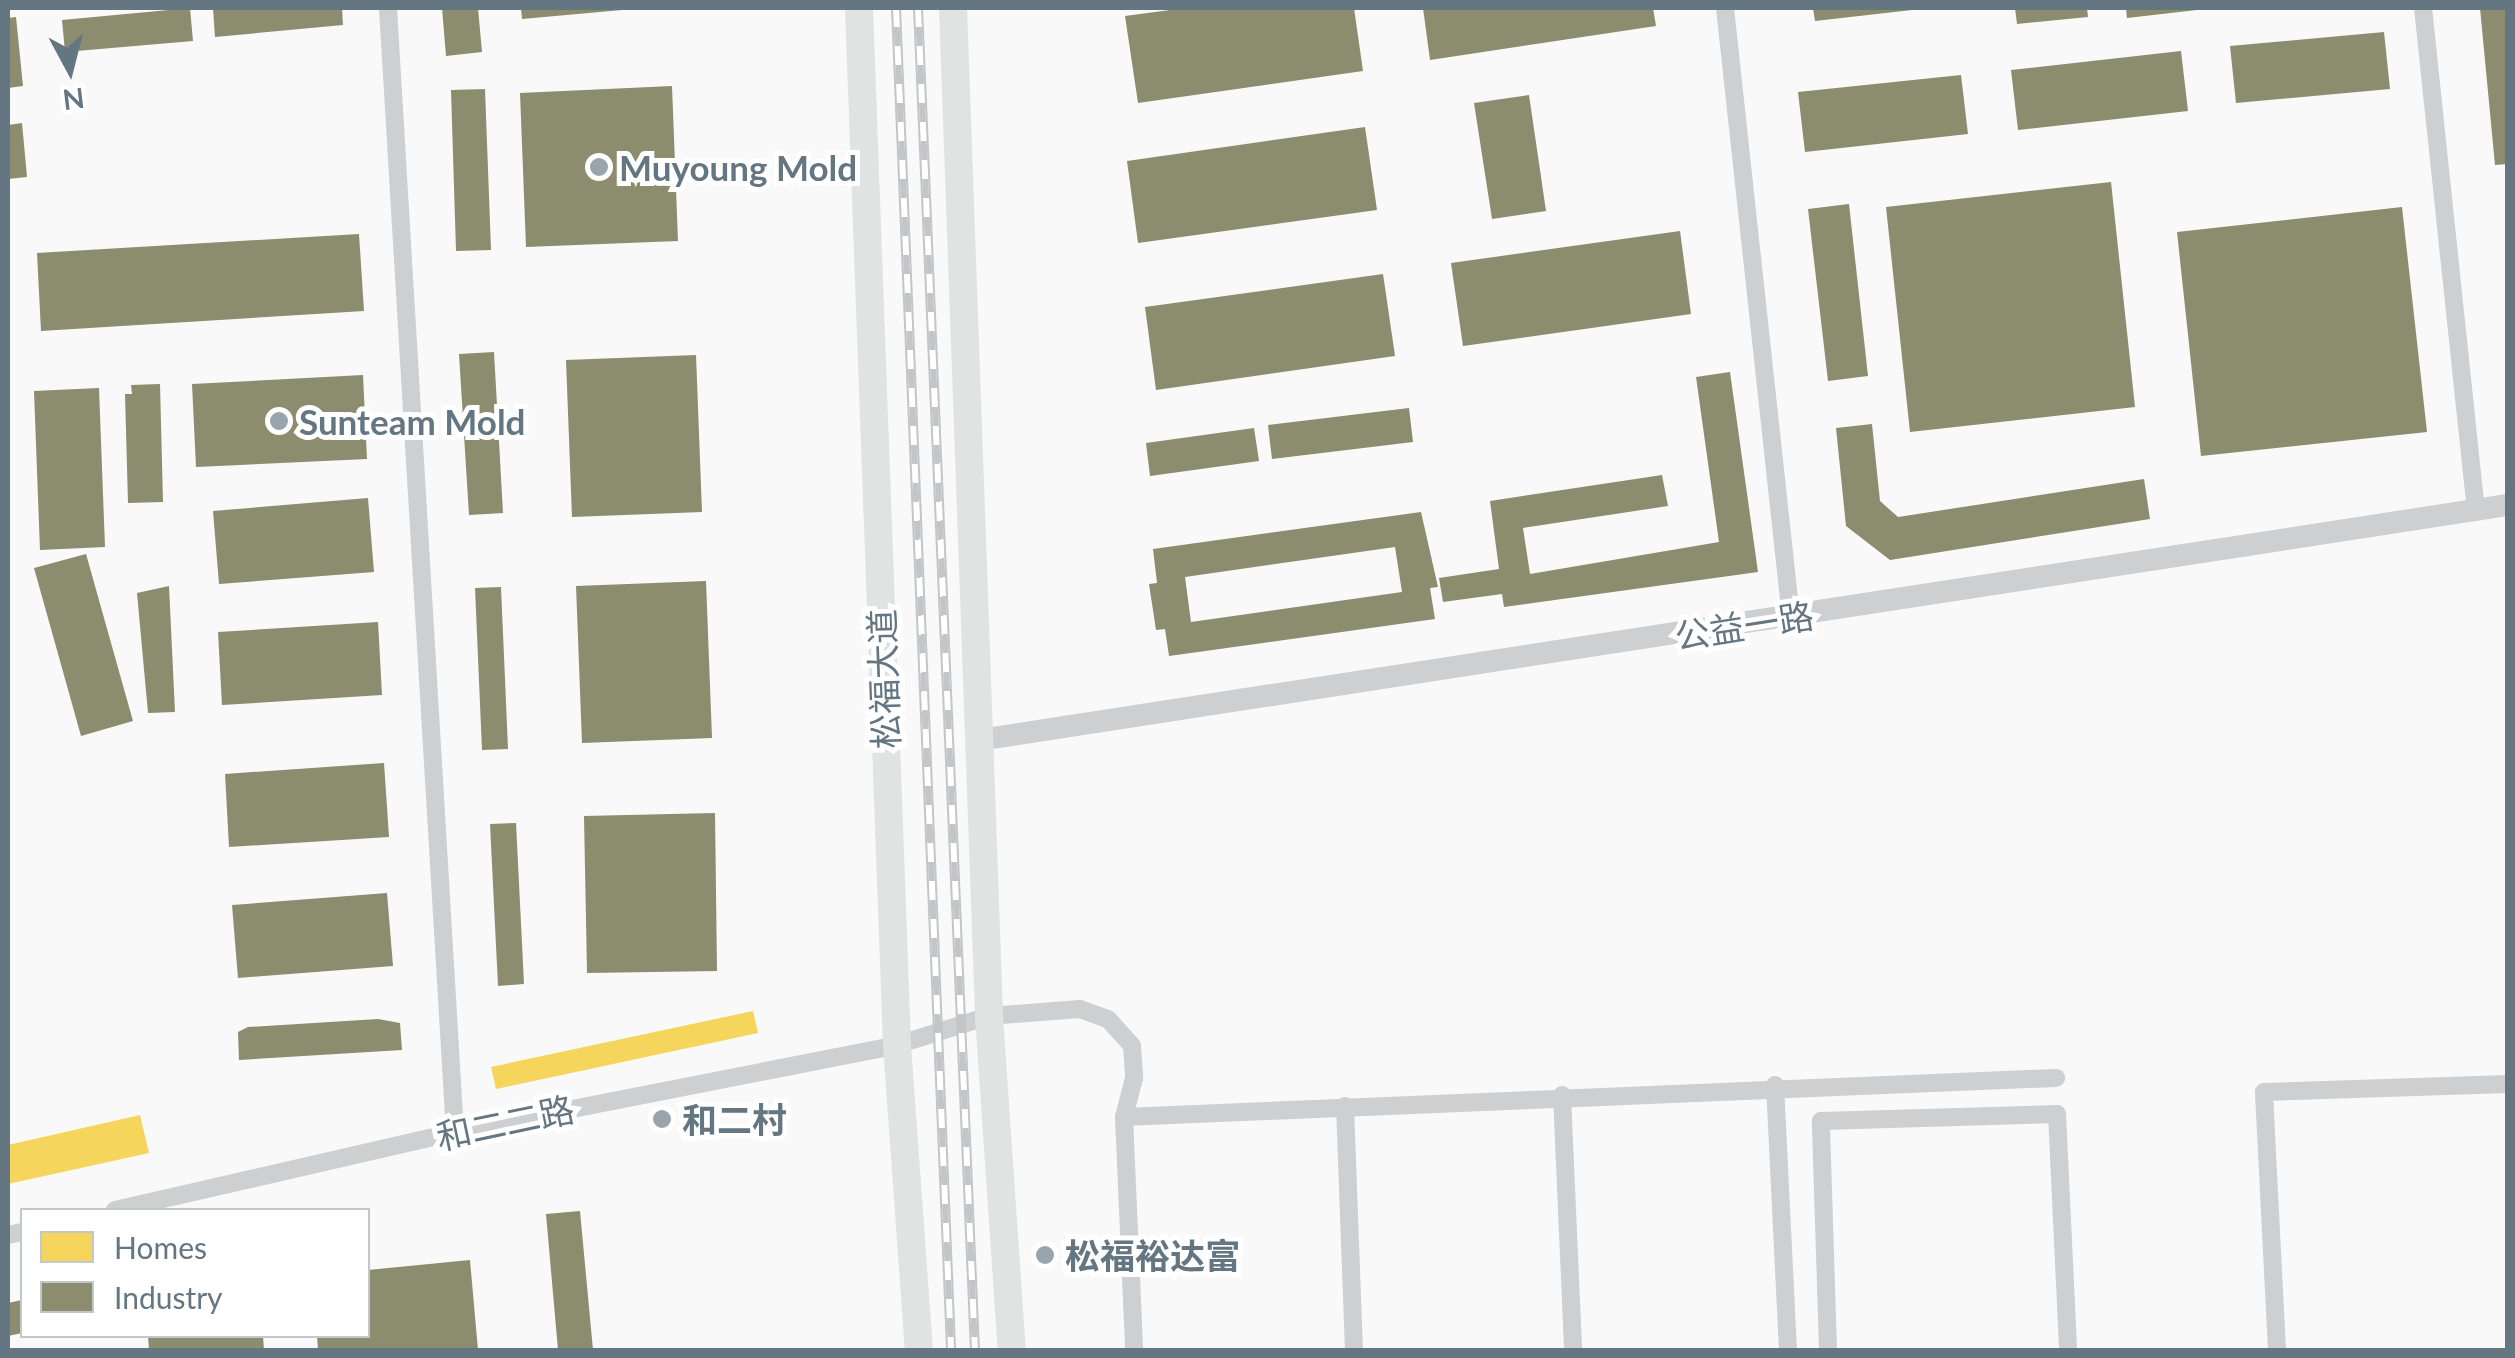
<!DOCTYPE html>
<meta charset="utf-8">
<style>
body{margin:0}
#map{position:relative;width:2515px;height:1358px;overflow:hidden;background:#f9f9f9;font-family:Lato,"Noto Sans SC",sans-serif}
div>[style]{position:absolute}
.homes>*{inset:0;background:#f6d55c}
.industry>*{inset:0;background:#8c8c6e}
.minor>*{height:18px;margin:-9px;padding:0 9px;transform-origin:9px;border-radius:9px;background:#cecfd0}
.tertiary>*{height:22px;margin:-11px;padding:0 11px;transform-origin:11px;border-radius:11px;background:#cecfd0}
.primary>*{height:28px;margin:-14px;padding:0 14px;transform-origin:14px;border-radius:14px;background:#e1e2e2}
.rail>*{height:10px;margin-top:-5px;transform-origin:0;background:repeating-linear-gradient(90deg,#fff 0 19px,#c3c5c6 0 38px);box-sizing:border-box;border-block:2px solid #c3c5c6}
.dots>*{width:28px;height:28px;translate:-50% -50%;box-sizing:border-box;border:5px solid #fff;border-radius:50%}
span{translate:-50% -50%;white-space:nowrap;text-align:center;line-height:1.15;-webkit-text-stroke:10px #fff;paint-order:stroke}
.poi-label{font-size:35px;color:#657683;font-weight:700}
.left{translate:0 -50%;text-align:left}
.street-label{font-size:35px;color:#657683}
.frame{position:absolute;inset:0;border:10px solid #657683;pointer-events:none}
.legend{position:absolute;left:20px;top:1208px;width:350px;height:130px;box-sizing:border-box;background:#fff;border:2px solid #c1c8cd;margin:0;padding:12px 18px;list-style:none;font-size:30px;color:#657683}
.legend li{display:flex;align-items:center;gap:20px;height:50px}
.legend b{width:50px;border:2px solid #c1c8cd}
.north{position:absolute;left:20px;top:20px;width:100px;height:100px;-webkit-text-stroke:8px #fff;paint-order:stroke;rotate:173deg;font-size:28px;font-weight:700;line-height:40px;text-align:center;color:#657683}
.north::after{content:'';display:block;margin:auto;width:35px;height:45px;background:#657683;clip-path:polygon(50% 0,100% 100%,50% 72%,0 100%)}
</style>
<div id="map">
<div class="homes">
<i style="clip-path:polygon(753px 1011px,758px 1033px,496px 1089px,491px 1067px)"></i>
<i style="clip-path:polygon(140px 1115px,149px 1153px,8px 1184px,8px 1145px)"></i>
</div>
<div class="industry">
<i style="clip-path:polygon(190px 8px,193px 41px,65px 52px,62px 20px)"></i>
<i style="clip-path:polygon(213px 8px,342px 8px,343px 25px,215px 37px)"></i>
<i style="clip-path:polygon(442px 8px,478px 8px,482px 52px,446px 56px)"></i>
<i style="clip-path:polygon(521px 8px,622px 8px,622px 10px,522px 19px)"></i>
<i style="clip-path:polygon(1185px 8px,1354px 8px,1363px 71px,1138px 103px,1125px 16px)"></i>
<i style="clip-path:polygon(1423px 8px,1653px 8px,1656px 26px,1430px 60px)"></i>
<i style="clip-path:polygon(1813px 8px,1912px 8px,1912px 10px,1815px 21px)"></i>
<i style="clip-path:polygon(2015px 8px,2087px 8px,2088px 17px,2017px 24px)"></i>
<i style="clip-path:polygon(2126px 8px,2197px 8px,2197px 10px,2127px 18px)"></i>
<i style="clip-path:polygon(2480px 8px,2508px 8px,2508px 164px,2495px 165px)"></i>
<i style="clip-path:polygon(16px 17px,23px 86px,8px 88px,8px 18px)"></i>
<i style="clip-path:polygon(2384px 32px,2390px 89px,2236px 103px,2230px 46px)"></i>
<i style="clip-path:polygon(2181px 51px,2188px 111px,2018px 130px,2011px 70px)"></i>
<i style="clip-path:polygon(1961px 75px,1968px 134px,1805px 152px,1798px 92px)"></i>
<i style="clip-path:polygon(672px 86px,678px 241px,526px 247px,520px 93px)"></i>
<i style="clip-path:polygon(485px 89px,491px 250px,456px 251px,451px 90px)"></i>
<i style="clip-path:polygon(1529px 95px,1546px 211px,1492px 219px,1474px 103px)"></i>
<i style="clip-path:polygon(22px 123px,27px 177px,8px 179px,8px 125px)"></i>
<i style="clip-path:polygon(1365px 127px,1377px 210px,1138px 243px,1127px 161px)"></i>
<i style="clip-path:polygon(2111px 182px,2135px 407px,1910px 432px,1886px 207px)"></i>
<i style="clip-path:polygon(1849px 204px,1868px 376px,1828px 381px,1808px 209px)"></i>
<i style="clip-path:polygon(2402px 207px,2427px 432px,2201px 456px,2177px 232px)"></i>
<i style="clip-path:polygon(1680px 231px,1691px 314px,1463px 346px,1451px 263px)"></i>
<i style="clip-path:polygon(359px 234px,364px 311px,41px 331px,37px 253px)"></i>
<i style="clip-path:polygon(1383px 274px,1395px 356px,1156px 390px,1145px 307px)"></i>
<i style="clip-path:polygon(494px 352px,503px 513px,469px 515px,459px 354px)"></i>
<i style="clip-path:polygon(696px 355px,702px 512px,572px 517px,566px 360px)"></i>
<i style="clip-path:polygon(1730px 372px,1758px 572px,1504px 607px,1502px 594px,1443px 602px,1439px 578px,1499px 569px,1490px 501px,1662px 475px,1668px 506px,1523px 528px,1530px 574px,1719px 542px,1696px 377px)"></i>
<i style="clip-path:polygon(363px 375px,367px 459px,196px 467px,192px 384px)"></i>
<i style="clip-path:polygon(160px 384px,163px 502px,128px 503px,125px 394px,132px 394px,131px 385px)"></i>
<i style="clip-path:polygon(99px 388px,105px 547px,40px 550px,34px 391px)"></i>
<i style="clip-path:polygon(1409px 408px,1413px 442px,1272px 459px,1268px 425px)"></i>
<i style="clip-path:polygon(1872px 424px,1880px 501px,1898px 517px,2144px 479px,2150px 519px,1890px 560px,1846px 526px,1836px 428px)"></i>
<i style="clip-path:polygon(1254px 428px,1259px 461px,1150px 476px,1146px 443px)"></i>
<i style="clip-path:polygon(368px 498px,374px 572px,219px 584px,213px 511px)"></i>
<i style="clip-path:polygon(evenodd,1421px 512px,1438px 587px,1430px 588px,1435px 619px,1169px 656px,1165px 629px,1156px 630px,1149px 584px,1157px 583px,1153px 549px,1421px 512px,1395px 547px,1402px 592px,1191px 622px,1185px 577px,1395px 547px)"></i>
<i style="clip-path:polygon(86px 554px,133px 721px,81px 736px,34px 568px)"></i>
<i style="clip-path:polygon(706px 581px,712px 738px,582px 743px,576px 586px)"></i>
<i style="clip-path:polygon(169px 586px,175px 712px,148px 713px,137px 593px)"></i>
<i style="clip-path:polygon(501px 587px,508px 749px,482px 750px,475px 588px)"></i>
<i style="clip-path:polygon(378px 622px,382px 695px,222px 705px,218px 632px)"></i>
<i style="clip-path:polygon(384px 763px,389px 837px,229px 847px,225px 774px)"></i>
<i style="clip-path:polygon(715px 813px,717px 971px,587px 973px,584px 816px)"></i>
<i style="clip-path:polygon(516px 823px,524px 984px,498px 986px,490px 824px)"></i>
<i style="clip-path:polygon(387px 893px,393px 966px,238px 978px,232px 905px)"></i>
<i style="clip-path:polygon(378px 1019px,400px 1023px,402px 1050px,239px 1060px,238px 1032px,248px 1027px)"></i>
<i style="clip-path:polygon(580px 1211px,593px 1350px,558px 1350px,546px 1214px)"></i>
<i style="clip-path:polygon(470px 1260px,478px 1350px,318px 1350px,317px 1336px,368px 1336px,368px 1270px)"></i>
<i style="clip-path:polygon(22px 1300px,22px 1333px,8px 1336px,8px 1303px)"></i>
<i style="clip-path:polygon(148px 1336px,263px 1336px,264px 1350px,149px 1350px)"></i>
</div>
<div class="minor">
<i style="left:388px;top:8px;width:1126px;rotate:86.59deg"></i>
<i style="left:1725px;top:8px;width:614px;rotate:83.82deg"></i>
<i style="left:2423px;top:8px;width:506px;rotate:83.99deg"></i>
<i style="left:1775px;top:1085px;width:265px;rotate:87.2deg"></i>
<i style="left:1562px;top:1095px;width:255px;rotate:87.5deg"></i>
<i style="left:1345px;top:1106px;width:244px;rotate:87.9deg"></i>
<i style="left:1124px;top:1117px;width:933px;rotate:-2.4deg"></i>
<i style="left:115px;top:1210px;width:349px;rotate:-12.9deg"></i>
<i style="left:455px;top:1132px;width:450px;rotate:-11.1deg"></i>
<i style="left:897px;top:1045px;width:96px;rotate:-17.5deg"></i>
<i style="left:989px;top:1016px;width:91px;rotate:-4.4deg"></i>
<i style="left:1080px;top:1009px;width:30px;rotate:20deg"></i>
<i style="left:1108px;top:1019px;width:36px;rotate:48deg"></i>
<i style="left:1132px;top:1046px;width:32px;rotate:86deg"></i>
<i style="left:1134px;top:1078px;width:40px;rotate:104.4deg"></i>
<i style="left:1124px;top:1117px;width:233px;rotate:87.5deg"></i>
<i style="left:8px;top:1235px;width:14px;rotate:-12deg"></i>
<i style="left:1828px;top:1350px;width:229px;rotate:-91.8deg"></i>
<i style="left:1821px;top:1121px;width:236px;rotate:-1.7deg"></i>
<i style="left:2057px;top:1114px;width:236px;rotate:87.3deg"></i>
<i style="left:2277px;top:1350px;width:258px;rotate:-92.9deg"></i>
<i style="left:2264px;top:1092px;width:244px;rotate:-1.9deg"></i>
</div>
<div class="tertiary">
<i style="left:979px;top:740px;width:1547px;rotate:-8.74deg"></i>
</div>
<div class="primary">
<i style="left:859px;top:8px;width:1038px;rotate:87.9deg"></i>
<i style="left:897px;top:1045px;width:306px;rotate:85.9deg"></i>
<i style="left:953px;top:8px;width:1009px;rotate:87.95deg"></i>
<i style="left:989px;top:1016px;width:335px;rotate:86.1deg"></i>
</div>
<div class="rail">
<i style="left:896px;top:8px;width:1343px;rotate:87.65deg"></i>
<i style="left:918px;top:8px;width:1343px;rotate:87.57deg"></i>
</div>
<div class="dots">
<i style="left:599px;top:167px;background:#99a4ac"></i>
<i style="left:279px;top:421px;background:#99a4ac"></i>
<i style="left:662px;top:1119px;background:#99a4ac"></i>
<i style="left:1045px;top:1255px;background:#99a4ac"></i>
</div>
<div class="poi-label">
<span class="left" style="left:619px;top:167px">Muyoung Mold</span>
<span class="left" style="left:299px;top:421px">Sunteam Mold</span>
<span class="left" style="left:682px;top:1119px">和二村</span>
<span class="left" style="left:1065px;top:1255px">松福裕达富</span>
</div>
<div class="street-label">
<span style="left:1744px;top:625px;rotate:-9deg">公益一路</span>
<span style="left:883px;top:679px;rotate:-92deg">松福大道</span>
<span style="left:505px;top:1122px;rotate:-12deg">和二二路</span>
</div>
<div class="frame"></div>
<ul class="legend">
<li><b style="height:28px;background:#f6d55c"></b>Homes</li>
<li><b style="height:28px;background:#8c8c6e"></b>Industry</li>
</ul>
<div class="north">N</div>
</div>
